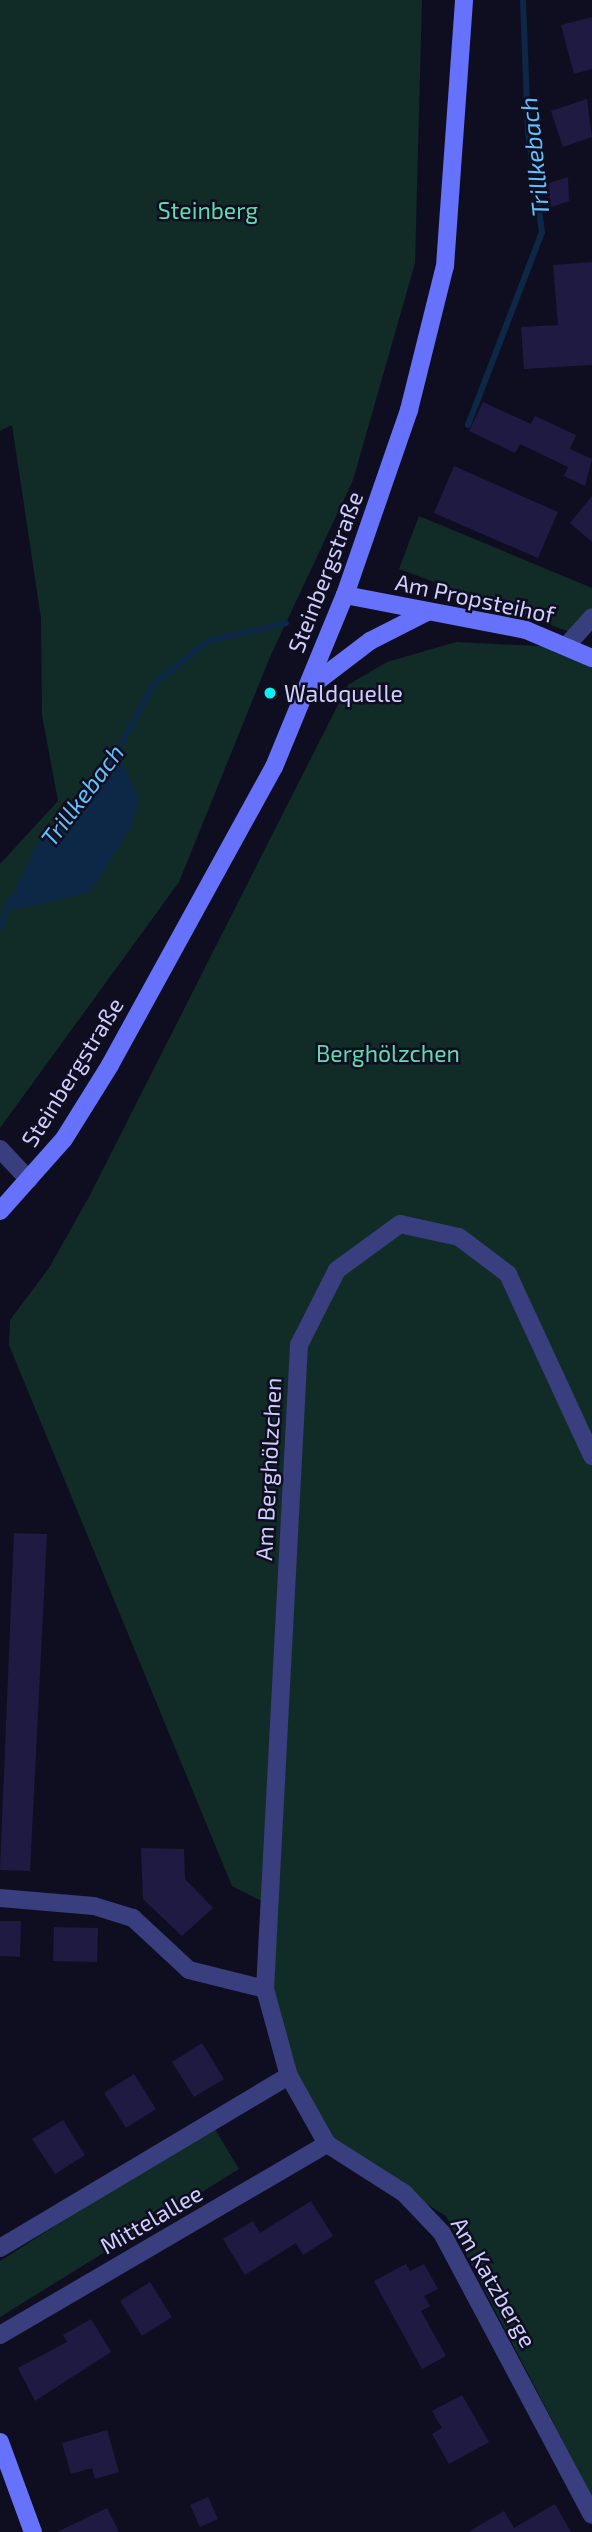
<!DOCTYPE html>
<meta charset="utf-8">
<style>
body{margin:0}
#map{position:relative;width:592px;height:2532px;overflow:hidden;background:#0f0e21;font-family:"Exo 2",sans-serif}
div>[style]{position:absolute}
.green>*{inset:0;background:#112b27}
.water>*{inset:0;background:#0d2846}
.stream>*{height:6px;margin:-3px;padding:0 3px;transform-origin:3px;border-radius:3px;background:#0d2846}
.building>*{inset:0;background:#1e1a42}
.street>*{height:18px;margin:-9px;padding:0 9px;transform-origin:9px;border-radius:9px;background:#393e7f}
.secondary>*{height:18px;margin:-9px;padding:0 9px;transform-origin:9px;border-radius:9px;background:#6772fc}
.dots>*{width:19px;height:19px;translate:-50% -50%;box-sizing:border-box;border:4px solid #0f0e21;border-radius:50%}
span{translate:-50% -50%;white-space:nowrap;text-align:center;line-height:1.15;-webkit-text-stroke:5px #0f0e21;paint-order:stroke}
.park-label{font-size:23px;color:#5cddb0}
.street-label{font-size:23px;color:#cfcefe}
.poi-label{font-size:23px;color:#cfcefe}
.left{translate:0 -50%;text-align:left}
.water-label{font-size:24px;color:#5ec3fc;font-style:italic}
</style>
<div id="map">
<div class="green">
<i style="clip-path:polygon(0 0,422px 0,415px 263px,353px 480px,270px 657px,179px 882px,0 1128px,0 864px,58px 801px,42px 715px,41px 618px,12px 425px,0 431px)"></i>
<i style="clip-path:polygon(419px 516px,592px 588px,592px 609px,570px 632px,399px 569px)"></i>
<i style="clip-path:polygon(456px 642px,557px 647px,592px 666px,592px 2497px,446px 2216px,328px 2143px,290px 2075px,267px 1989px,271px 1906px,232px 1886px,9px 1345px,10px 1320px,49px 1268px,90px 1195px,348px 685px,387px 662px)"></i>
<i style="clip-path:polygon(213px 2126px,239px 2169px,0 2317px,0 2261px)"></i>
</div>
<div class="water">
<i style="clip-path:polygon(115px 747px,139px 798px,131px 827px,90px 892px,15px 910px,9px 903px,38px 843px)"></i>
</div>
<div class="stream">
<i style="left:468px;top:425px;width:207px;rotate:-69deg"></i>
<i style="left:542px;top:232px;width:102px;rotate:-97.9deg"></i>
<i style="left:528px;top:131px;width:131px;rotate:-92.2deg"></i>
<i style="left:114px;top:757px;width:83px;rotate:-61.3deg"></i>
<i style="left:154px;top:684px;width:69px;rotate:-38.5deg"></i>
<i style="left:208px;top:641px;width:80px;rotate:-13deg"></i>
<i style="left:0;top:927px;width:30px;rotate:-69deg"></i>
</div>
<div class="building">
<i style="clip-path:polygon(592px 17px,592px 69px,574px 74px,561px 25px)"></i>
<i style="clip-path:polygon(587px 99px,592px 137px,563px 147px,551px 111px)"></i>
<i style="clip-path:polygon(568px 177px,569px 201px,549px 208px,547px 184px)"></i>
<i style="clip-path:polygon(592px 262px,592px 365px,524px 369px,521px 327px,558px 325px,553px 265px)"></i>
<i style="clip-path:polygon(483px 402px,531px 424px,535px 416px,576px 435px,570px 449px,592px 459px,585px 486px,564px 476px,568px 467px,520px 444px,515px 453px,469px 431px)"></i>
<i style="clip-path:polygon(454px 466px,558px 512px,538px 558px,434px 513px)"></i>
<i style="clip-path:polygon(592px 496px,592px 542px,570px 523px)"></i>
<i style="clip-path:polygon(14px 1533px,47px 1534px,30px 1871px,0 1870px)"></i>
<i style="clip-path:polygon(141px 1848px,184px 1849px,185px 1879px,213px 1908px,182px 1936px,143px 1899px)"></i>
<i style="clip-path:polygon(0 1921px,21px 1921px,20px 1957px,0 1956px)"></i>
<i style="clip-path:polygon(54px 1927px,98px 1928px,97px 1962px,53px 1961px)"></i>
<i style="clip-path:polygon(202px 2043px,224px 2079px,194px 2097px,172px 2062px)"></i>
<i style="clip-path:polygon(134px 2074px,156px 2109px,126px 2128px,104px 2093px)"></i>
<i style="clip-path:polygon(63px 2120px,85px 2155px,55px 2174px,32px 2139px)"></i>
<i style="clip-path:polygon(311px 2201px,333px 2236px,303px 2255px,296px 2243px,245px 2275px,223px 2239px,253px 2221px,260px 2233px)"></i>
<i style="clip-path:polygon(406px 2264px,410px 2271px,424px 2264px,438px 2289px,424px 2296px,430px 2306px,421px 2311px,446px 2356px,422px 2369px,374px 2281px)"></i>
<i style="clip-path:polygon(150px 2282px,172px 2317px,142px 2336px,120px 2301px)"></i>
<i style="clip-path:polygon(91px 2319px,111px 2352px,35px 2401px,18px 2368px,67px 2342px,63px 2335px)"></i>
<i style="clip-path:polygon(462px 2395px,489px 2442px,449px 2464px,432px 2434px,442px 2428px,432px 2411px)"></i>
<i style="clip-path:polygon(107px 2430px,119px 2472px,95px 2479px,92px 2468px,71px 2474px,62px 2443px)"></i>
<i style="clip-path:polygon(208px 2497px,218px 2519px,200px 2527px,190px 2505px)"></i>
<i style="clip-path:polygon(555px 2504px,571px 2532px,468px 2532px,504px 2511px,514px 2528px)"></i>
<i style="clip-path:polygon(107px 2508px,119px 2532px,57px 2532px)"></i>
</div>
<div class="street">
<i style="left:568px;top:644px;width:36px;rotate:-48deg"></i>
<i style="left:0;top:1149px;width:42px;rotate:46.9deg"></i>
<i style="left:592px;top:1456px;width:200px;rotate:-114.8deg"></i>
<i style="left:508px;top:1274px;width:61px;rotate:-142.9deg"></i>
<i style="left:459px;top:1237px;width:60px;rotate:-167.6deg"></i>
<i style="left:400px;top:1224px;width:78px;rotate:143.9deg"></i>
<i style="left:337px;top:1270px;width:84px;rotate:116.9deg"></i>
<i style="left:299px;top:1345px;width:645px;rotate:93.02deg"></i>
<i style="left:265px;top:1989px;width:90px;rotate:74.6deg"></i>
<i style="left:289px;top:2076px;width:78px;rotate:60.8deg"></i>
<i style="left:327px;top:2144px;width:91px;rotate:32.5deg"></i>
<i style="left:404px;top:2193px;width:55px;rotate:46.5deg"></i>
<i style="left:442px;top:2233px;width:319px;rotate:62deg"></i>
<i style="left:0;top:1898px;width:94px;rotate:4.9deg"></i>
<i style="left:94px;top:1906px;width:41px;rotate:17.1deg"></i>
<i style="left:133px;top:1918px;width:76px;rotate:42.9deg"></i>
<i style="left:189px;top:1970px;width:78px;rotate:14deg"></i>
<i style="left:0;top:2248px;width:336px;rotate:-30.8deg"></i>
<i style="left:0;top:2335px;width:379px;rotate:-30.3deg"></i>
</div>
<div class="secondary">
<i style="left:345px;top:595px;width:184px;rotate:10.9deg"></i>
<i style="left:526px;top:630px;width:72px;rotate:23deg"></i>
<i style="left:307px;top:689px;width:79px;rotate:-37.3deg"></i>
<i style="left:370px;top:641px;width:64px;rotate:-27deg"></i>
<i style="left:0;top:1211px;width:96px;rotate:-48.4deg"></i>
<i style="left:64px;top:1139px;width:87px;rotate:-58.1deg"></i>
<i style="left:110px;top:1065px;width:340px;rotate:-61.2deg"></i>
<i style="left:274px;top:767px;width:186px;rotate:-67.6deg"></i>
<i style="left:345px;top:595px;width:196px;rotate:-70.9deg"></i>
<i style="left:409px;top:410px;width:148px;rotate:-76deg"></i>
<i style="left:445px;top:266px;width:267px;rotate:-85.9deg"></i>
<i style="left:0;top:2442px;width:96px;rotate:69.9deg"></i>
</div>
<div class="dots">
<i style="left:270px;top:693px;background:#04f4f5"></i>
</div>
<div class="park-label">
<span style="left:208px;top:210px">Steinberg</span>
<span style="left:388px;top:1053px">Berghölzchen</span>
</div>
<div class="street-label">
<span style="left:325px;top:572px;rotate:-69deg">Steinbergstraße</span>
<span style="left:475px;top:598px;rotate:12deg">Am Propsteihof</span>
<span style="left:72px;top:1072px;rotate:-58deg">Steinbergstraße</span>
<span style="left:268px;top:1469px;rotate:-87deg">Am Berghölzchen</span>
<span style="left:151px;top:2219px;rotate:-30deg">Mittelallee</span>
<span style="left:494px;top:2282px;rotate:60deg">Am Katzberge</span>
</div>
<div class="poi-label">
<span class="left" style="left:284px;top:693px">Waldquelle</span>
</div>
<div class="water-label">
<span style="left:534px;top:157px;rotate:-96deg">Trillkebach</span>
<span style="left:82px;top:795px;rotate:-53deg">Trillkebach</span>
</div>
</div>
